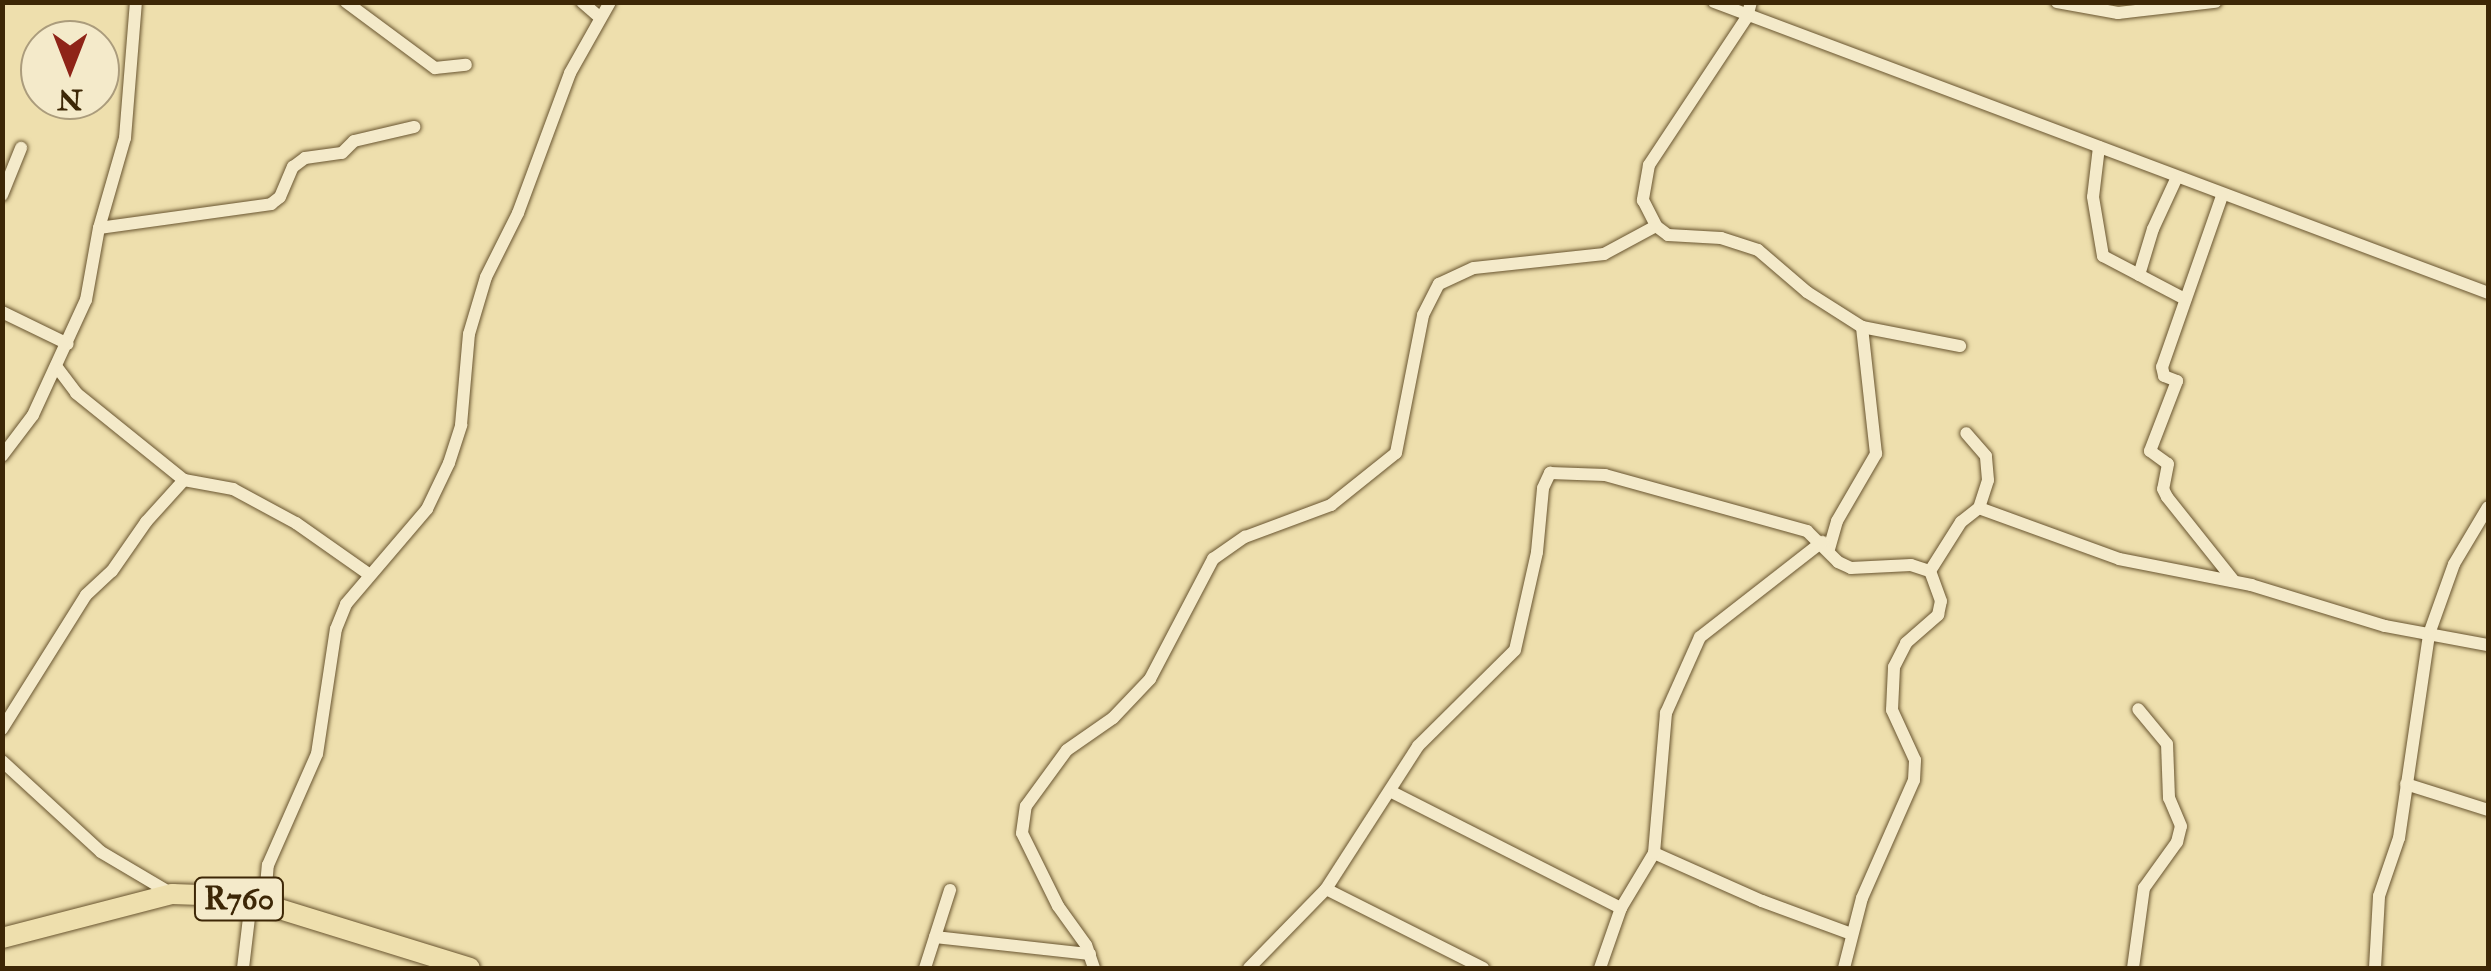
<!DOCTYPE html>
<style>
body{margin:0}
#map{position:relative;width:2491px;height:971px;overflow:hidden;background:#eedfad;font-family:"IM FELL Double Pica",serif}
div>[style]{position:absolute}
.roads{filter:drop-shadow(0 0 2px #695530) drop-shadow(0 0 2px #695530)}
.street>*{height:12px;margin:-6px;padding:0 6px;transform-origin:6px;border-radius:6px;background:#f4eaca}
.primary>*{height:20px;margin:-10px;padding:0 10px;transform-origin:10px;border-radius:10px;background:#eedfad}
span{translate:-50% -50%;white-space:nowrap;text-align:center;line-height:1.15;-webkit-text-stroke:8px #f4eaca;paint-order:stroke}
.shield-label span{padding:2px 8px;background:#f4eaca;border:2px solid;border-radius:8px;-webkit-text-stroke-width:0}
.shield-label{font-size:32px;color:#3d2706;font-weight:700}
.frame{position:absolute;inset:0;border:5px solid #3d2706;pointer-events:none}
.north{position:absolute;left:20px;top:20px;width:100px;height:100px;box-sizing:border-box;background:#f4eaca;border:2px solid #ab9c7c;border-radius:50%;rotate:180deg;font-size:28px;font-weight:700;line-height:40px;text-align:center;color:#3d2706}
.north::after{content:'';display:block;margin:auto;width:35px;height:45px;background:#8f2418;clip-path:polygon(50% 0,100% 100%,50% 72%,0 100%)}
</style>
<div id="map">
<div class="roads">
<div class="street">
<i style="left:346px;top:2px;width:111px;rotate:36.6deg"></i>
<i style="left:435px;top:68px;width:31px;rotate:-6deg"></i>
<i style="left:582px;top:2px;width:23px;rotate:41deg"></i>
<i style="left:1714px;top:2px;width:827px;rotate:20.6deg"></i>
<i style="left:1751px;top:2px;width:16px;rotate:105deg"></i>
<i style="left:1747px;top:17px;width:178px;rotate:123.5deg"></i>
<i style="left:1649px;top:165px;width:36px;rotate:100deg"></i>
<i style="left:1643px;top:200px;width:29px;rotate:63deg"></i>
<i style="left:1656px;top:226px;width:15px;rotate:37deg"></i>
<i style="left:1668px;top:235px;width:53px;rotate:3.2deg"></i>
<i style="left:1721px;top:238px;width:39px;rotate:18deg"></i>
<i style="left:1758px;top:250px;width:65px;rotate:40.6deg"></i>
<i style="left:1807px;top:292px;width:65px;rotate:32.5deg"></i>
<i style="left:1862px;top:327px;width:100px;rotate:11deg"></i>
<i style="left:2057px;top:2px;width:62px;rotate:10.2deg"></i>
<i style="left:2118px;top:13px;width:98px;rotate:-6.5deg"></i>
<i style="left:2099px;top:147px;width:50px;rotate:96.8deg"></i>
<i style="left:2093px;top:197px;width:60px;rotate:80.4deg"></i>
<i style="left:2103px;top:256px;width:93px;rotate:27.7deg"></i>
<i style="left:2px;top:195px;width:51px;rotate:-68deg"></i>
<i style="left:2222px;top:196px;width:181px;rotate:109.3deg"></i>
<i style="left:2162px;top:367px;width:9px;rotate:77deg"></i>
<i style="left:2164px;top:376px;width:14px;rotate:21deg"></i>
<i style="left:2177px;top:381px;width:75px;rotate:111.1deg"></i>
<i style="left:2150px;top:451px;width:22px;rotate:36deg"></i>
<i style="left:2168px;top:464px;width:25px;rotate:101deg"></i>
<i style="left:2163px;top:489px;width:9px;rotate:63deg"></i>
<i style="left:2167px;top:497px;width:107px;rotate:51.4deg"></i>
<i style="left:99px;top:228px;width:174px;rotate:-7.9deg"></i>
<i style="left:271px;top:204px;width:11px;rotate:-38deg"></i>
<i style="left:280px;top:197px;width:33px;rotate:-67deg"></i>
<i style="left:293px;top:167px;width:15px;rotate:-37deg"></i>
<i style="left:305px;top:158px;width:37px;rotate:-8deg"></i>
<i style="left:342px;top:153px;width:17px;rotate:-45deg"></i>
<i style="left:354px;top:141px;width:62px;rotate:-13.1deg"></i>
<i style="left:2139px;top:275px;width:48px;rotate:-73.1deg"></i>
<i style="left:2153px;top:229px;width:57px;rotate:-65.2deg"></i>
<i style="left:2px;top:312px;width:73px;rotate:25.9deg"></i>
<i style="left:56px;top:366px;width:34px;rotate:53deg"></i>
<i style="left:76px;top:393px;width:139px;rotate:38.9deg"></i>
<i style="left:184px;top:480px;width:50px;rotate:10.4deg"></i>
<i style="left:233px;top:489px;width:72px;rotate:28.4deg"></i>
<i style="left:296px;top:523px;width:90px;rotate:35.1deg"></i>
<i style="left:2px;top:456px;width:51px;rotate:-52.9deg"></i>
<i style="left:33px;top:415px;width:127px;rotate:-65.3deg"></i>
<i style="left:86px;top:300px;width:73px;rotate:-79.8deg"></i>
<i style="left:99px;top:228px;width:94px;rotate:-73.9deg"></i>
<i style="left:125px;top:138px;width:136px;rotate:-85.4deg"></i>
<i style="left:1979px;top:508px;width:149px;rotate:20deg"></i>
<i style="left:2119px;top:559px;width:135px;rotate:11.1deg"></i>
<i style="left:2251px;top:585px;width:140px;rotate:17deg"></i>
<i style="left:2385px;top:626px;width:105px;rotate:10.5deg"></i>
<i style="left:1829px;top:549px;width:29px;rotate:-74deg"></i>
<i style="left:1837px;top:521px;width:78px;rotate:-59.8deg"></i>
<i style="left:1876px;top:454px;width:128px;rotate:-96.3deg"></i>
<i style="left:2px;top:729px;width:158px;rotate:-57.9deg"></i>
<i style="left:86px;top:595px;width:35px;rotate:-43deg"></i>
<i style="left:112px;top:571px;width:60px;rotate:-55.2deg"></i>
<i style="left:146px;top:522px;width:57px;rotate:-47.9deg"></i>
<i style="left:2px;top:761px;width:134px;rotate:42.6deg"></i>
<i style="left:101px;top:852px;width:82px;rotate:30.6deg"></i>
<i style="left:2406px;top:784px;width:86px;rotate:17.6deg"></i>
<i style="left:1390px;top:791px;width:259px;rotate:26.9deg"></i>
<i style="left:1654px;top:853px;width:118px;rotate:24deg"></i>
<i style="left:1762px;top:901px;width:95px;rotate:20.3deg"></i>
<i style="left:1326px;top:889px;width:176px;rotate:26.7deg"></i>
<i style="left:273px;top:907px;width:22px;rotate:-108deg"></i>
<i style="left:266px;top:886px;width:21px;rotate:-85deg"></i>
<i style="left:268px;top:865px;width:121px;rotate:-66.2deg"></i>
<i style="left:317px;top:754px;width:126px;rotate:-81.4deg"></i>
<i style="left:336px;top:629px;width:27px;rotate:-68deg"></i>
<i style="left:346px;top:604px;width:125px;rotate:-49.5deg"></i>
<i style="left:427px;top:509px;width:51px;rotate:-64.4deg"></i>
<i style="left:449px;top:463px;width:40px;rotate:-72deg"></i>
<i style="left:461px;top:425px;width:91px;rotate:-85deg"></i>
<i style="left:469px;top:334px;width:59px;rotate:-73.4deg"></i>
<i style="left:486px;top:277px;width:72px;rotate:-63.4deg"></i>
<i style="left:518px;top:213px;width:149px;rotate:-69.6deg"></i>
<i style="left:570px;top:73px;width:81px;rotate:-60.6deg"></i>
<i style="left:935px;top:937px;width:156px;rotate:6.3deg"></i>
<i style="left:243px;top:968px;width:67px;rotate:-83.2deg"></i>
<i style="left:925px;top:968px;width:82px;rotate:-72.2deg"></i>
<i style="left:1094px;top:968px;width:24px;rotate:-109deg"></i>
<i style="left:1086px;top:945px;width:48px;rotate:-125.7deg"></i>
<i style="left:1058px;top:906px;width:81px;rotate:-116.3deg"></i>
<i style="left:1022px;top:833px;width:27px;rotate:-82deg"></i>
<i style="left:1026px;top:806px;width:69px;rotate:-53.8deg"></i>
<i style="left:1067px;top:750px;width:56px;rotate:-34.8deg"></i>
<i style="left:1113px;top:718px;width:54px;rotate:-46.5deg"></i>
<i style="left:1150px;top:679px;width:136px;rotate:-62.3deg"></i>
<i style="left:1213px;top:559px;width:39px;rotate:-35deg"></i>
<i style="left:1245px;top:537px;width:92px;rotate:-20.4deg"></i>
<i style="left:1331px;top:505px;width:83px;rotate:-38.7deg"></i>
<i style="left:1396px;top:453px;width:141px;rotate:-78.9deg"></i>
<i style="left:1423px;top:315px;width:35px;rotate:-63deg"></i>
<i style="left:1439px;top:284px;width:38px;rotate:-25deg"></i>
<i style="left:1474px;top:268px;width:131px;rotate:-6.1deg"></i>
<i style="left:1604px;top:254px;width:59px;rotate:-28.3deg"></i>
<i style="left:1249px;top:968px;width:110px;rotate:-45.7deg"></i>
<i style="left:1326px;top:889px;width:170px;rotate:-57.2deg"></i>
<i style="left:1418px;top:746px;width:136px;rotate:-44.7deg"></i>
<i style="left:1515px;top:650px;width:100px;rotate:-77.3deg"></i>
<i style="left:1537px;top:552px;width:64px;rotate:-84.6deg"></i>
<i style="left:1543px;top:488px;width:17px;rotate:-65deg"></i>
<i style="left:1550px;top:473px;width:55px;rotate:2.1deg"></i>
<i style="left:1605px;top:475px;width:210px;rotate:15.5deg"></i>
<i style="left:1807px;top:531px;width:44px;rotate:45deg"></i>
<i style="left:1838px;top:562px;width:14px;rotate:25deg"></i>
<i style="left:1851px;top:568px;width:60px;rotate:-2.9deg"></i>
<i style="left:1911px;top:565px;width:20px;rotate:18deg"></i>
<i style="left:1600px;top:968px;width:64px;rotate:-70.7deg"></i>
<i style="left:1621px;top:908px;width:64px;rotate:-59deg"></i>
<i style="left:1654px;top:853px;width:141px;rotate:-85.1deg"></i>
<i style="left:1666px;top:713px;width:83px;rotate:-65.9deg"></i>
<i style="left:1700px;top:637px;width:155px;rotate:-37.9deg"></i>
<i style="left:1844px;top:968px;width:72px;rotate:-75.6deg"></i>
<i style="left:1862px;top:898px;width:129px;rotate:-66.2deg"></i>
<i style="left:1914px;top:780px;width:20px;rotate:-87deg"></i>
<i style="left:1915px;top:760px;width:55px;rotate:-114.7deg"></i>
<i style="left:1892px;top:710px;width:43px;rotate:-87.3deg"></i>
<i style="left:1894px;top:667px;width:27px;rotate:-63deg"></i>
<i style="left:1906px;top:643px;width:43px;rotate:-41.2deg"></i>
<i style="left:1938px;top:615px;width:14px;rotate:-78deg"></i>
<i style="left:1941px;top:601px;width:32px;rotate:-110deg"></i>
<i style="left:1930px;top:571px;width:58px;rotate:-57.7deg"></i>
<i style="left:1961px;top:522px;width:23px;rotate:-38deg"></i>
<i style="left:1979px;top:508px;width:29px;rotate:-72deg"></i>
<i style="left:1988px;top:480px;width:24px;rotate:-95deg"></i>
<i style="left:1986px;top:456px;width:30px;rotate:-131deg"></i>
<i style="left:2133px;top:968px;width:81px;rotate:-82.2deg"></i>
<i style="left:2144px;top:888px;width:57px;rotate:-54.3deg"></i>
<i style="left:2177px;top:842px;width:16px;rotate:-76deg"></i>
<i style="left:2181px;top:826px;width:30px;rotate:-113deg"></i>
<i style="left:2169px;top:798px;width:54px;rotate:-92.1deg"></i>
<i style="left:2167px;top:744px;width:45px;rotate:-129.6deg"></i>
<i style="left:2375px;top:968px;width:72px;rotate:-86.8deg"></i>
<i style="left:2379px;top:896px;width:61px;rotate:-71deg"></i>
<i style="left:2399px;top:838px;width:206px;rotate:-81.6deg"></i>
<i style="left:2429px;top:634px;width:74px;rotate:-70.3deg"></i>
<i style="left:2454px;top:564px;width:66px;rotate:-59.2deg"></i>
</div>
<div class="primary">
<i style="left:2px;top:938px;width:176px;rotate:-14.5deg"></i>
<i style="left:172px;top:894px;width:29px;rotate:2deg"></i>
<i style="left:201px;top:895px;width:73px;rotate:9.5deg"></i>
<i style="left:273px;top:907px;width:206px;rotate:17.2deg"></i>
</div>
</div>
<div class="shield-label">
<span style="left:239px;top:899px">R760</span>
</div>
<div class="frame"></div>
<div class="north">N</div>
</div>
